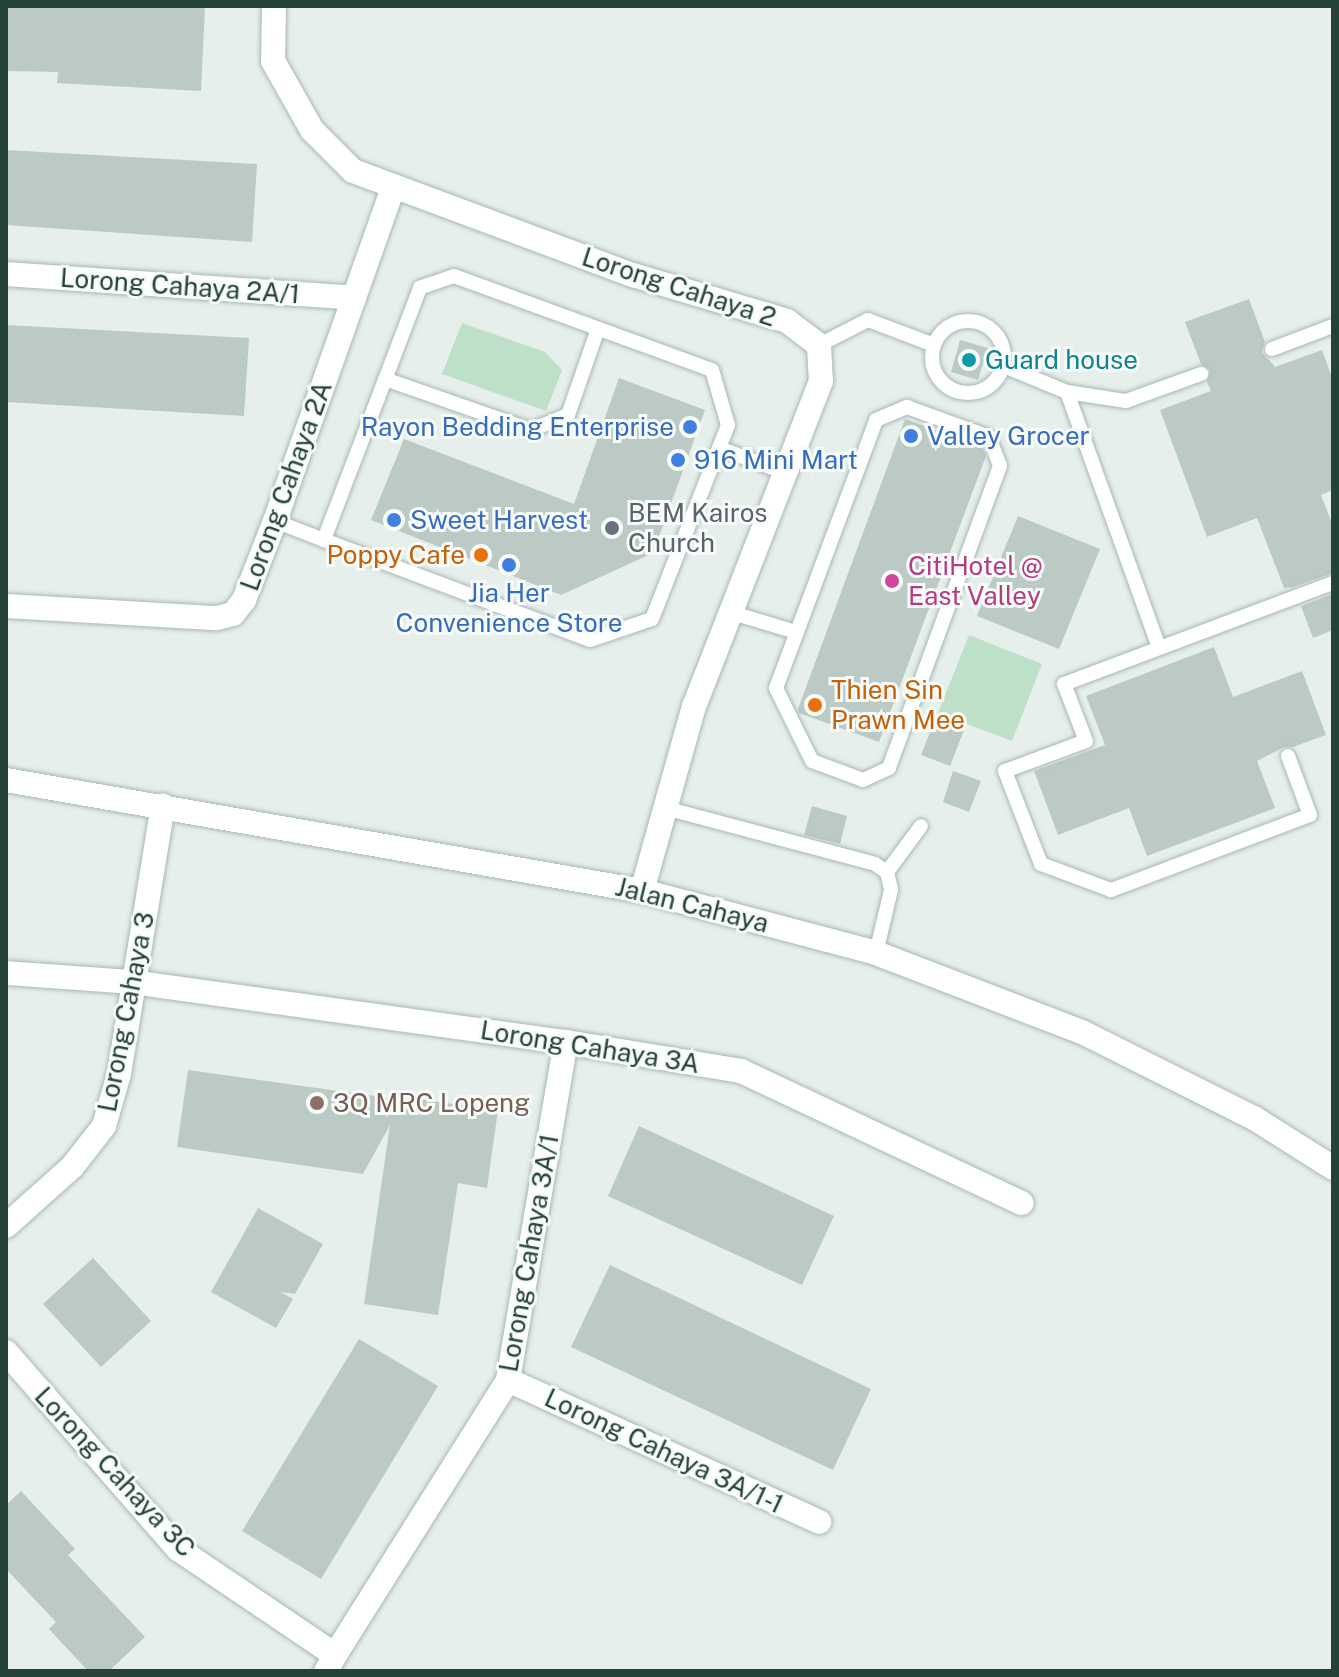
<!DOCTYPE html>
<style>
body{margin:0}
#map{position:relative;width:1339px;height:1677px;overflow:hidden;background:#e6efeb;font-family:"Public Sans",sans-serif}
div>[style]{position:absolute}
.green>*{inset:0;background:#bfe0c8}
.building>*{inset:0;background:#bbcac4}
.roads{filter:drop-shadow(0 0 2px #a8b8b2) drop-shadow(0 0 2px #a8b8b2)}
.service>*{height:14px;margin:-7px;padding:0 7px;transform-origin:7px;border-radius:7px;background:#fff}
.service>.ring{margin:-7px;padding:0;box-sizing:content-box;background:none;border:14px solid #fff;border-radius:50%}
.minor>*{height:24px;margin:-12px;padding:0 12px;transform-origin:12px;border-radius:12px;background:#fff}
.tertiary>*{height:24px;margin:-12px;padding:0 12px;transform-origin:12px;border-radius:12px;background:#fff}
.dots>*{width:22px;height:22px;translate:-50% -50%;box-sizing:border-box;border:4px solid #f7fbf9;border-radius:50%}
span{translate:-50% -50%;white-space:nowrap;text-align:center;line-height:1.15;-webkit-text-stroke:6px #f7fbf9;paint-order:stroke}
.street-label{font-size:26px;color:#24423a}
.culture-label{font-size:26px;color:#0d838f}
.left{translate:0 -50%;text-align:left}
.shop-label{font-size:26px;color:#366cbe}
.right{translate:-100% -50%;text-align:right}
.worship-label{font-size:26px;color:#5b616d}
.food-label{font-size:26px;color:#c56008}
.hotel-label{font-size:26px;color:#b23c85}
.education-label{font-size:26px;color:#785e54}
.frame{position:absolute;inset:0;border:8px solid #24423a;pointer-events:none}
</style>
<div id="map">
<div class="green">
<i style="clip-path:polygon(462px 323px,545px 352px,562px 370px,546px 411px,442px 374px)"></i>
<i style="clip-path:polygon(969px 635px,1042px 664px,1012px 741px,938px 713px)"></i>
</div>
<div class="building">
<i style="clip-path:polygon(6px 6px,205px 6px,201px 91px,57px 83px,58px 72px,6px 71px)"></i>
<i style="clip-path:polygon(6px 150px,257px 164px,252px 242px,6px 225px)"></i>
<i style="clip-path:polygon(1249px 299px,1265px 342px,1262px 352px,1275px 367px,1322px 350px,1333px 380px,1333px 490px,1321px 495px,1333px 526px,1333px 573px,1293px 587px,1284px 588px,1257px 518px,1207px 537px,1160px 410px,1211px 391px,1207px 382px,1210px 370px,1201px 364px,1185px 322px)"></i>
<i style="clip-path:polygon(6px 325px,249px 338px,244px 416px,6px 402px)"></i>
<i style="clip-path:polygon(960px 340px,988px 348px,978px 380px,951px 372px)"></i>
<i style="clip-path:polygon(619px 378px,705px 410px,653px 553px,561px 595px,371px 520px,404px 439px,574px 504px)"></i>
<i style="clip-path:polygon(905px 419px,982px 447px,986px 456px,879px 742px,799px 713px,798px 709px)"></i>
<i style="clip-path:polygon(1018px 516px,1100px 549px,1059px 649px,977px 616px)"></i>
<i style="clip-path:polygon(1333px 594px,1333px 630px,1313px 638px,1301px 606px)"></i>
<i style="clip-path:polygon(1214px 647px,1233px 697px,1302px 671px,1326px 735px,1293px 747px,1284px 747px,1257px 761px,1275px 808px,1147px 856px,1129px 808px,1058px 835px,1034px 771px,1105px 745px,1086px 696px)"></i>
<i style="clip-path:polygon(935px 719px,964px 730px,950px 766px,921px 755px)"></i>
<i style="clip-path:polygon(953px 771px,981px 781px,969px 812px,943px 802px)"></i>
<i style="clip-path:polygon(812px 806px,847px 816px,840px 844px,804px 835px)"></i>
<i style="clip-path:polygon(188px 1070px,410px 1101px,410px 1098px,498px 1110px,487px 1188px,458px 1183px,438px 1315px,364px 1304px,390px 1125px,363px 1174px,177px 1147px)"></i>
<i style="clip-path:polygon(639px 1126px,834px 1216px,802px 1285px,608px 1196px)"></i>
<i style="clip-path:polygon(258px 1208px,323px 1244px,295px 1294px,281px 1292px,293px 1299px,276px 1328px,211px 1292px)"></i>
<i style="clip-path:polygon(93px 1258px,151px 1321px,101px 1367px,43px 1304px)"></i>
<i style="clip-path:polygon(610px 1265px,871px 1389px,833px 1470px,571px 1347px)"></i>
<i style="clip-path:polygon(359px 1339px,438px 1386px,321px 1579px,242px 1531px)"></i>
<i style="clip-path:polygon(21px 1491px,75px 1549px,68px 1555px,145px 1637px,109px 1671px,88px 1671px,49px 1629px,56px 1622px,6px 1569px,6px 1505px)"></i>
</div>
<div class="roads">
<div class="service">
<i class="ring" style="left:932px;top:321px;width:58px;height:58px"></i>
<i style="left:819px;top:345px;width:55px;rotate:-27deg"></i>
<i style="left:868px;top:320px;width:71px;rotate:20.7deg"></i>
<i style="left:1272px;top:349px;width:65px;rotate:-20.7deg"></i>
<i style="left:1004px;top:366px;width:68px;rotate:22.4deg"></i>
<i style="left:1067px;top:392px;width:272px;rotate:70.2deg"></i>
<i style="left:385px;top:379px;width:155px;rotate:19.3deg"></i>
<i style="left:531px;top:430px;width:40px;rotate:-22deg"></i>
<i style="left:568px;top:415px;width:91px;rotate:-70.8deg"></i>
<i style="left:1067px;top:392px;width:60px;rotate:8.7deg"></i>
<i style="left:1126px;top:401px;width:80px;rotate:-19.8deg"></i>
<i style="left:907px;top:407px;width:87px;rotate:20.1deg"></i>
<i style="left:989px;top:437px;width:31px;rotate:69deg"></i>
<i style="left:1000px;top:466px;width:322px;rotate:110.2deg"></i>
<i style="left:889px;top:768px;width:29px;rotate:155deg"></i>
<i style="left:863px;top:780px;width:54px;rotate:-159.6deg"></i>
<i style="left:812px;top:761px;width:81px;rotate:-116.3deg"></i>
<i style="left:776px;top:688px;width:286px;rotate:-69.5deg"></i>
<i style="left:876px;top:420px;width:34px;rotate:-23deg"></i>
<i style="left:719px;top:448px;width:74px;rotate:20.6deg"></i>
<i style="left:275px;top:521px;width:53px;rotate:21.2deg"></i>
<i style="left:324px;top:540px;width:284px;rotate:20.6deg"></i>
<i style="left:590px;top:640px;width:65px;rotate:-18.7deg"></i>
<i style="left:652px;top:619px;width:208px;rotate:-68.6deg"></i>
<i style="left:728px;top:425px;width:57px;rotate:-106.2deg"></i>
<i style="left:712px;top:370px;width:275px;rotate:-160deg"></i>
<i style="left:454px;top:276px;width:36px;rotate:161deg"></i>
<i style="left:420px;top:288px;width:270px;rotate:110.9deg"></i>
<i style="left:733px;top:613px;width:66px;rotate:16.8deg"></i>
<i style="left:1288px;top:756px;width:63px;rotate:69.6deg"></i>
<i style="left:1310px;top:815px;width:213px;rotate:159.3deg"></i>
<i style="left:1111px;top:890px;width:75px;rotate:-159.6deg"></i>
<i style="left:1041px;top:864px;width:100px;rotate:-111.2deg"></i>
<i style="left:1005px;top:771px;width:86px;rotate:-20.3deg"></i>
<i style="left:1086px;top:741px;width:61px;rotate:-111.1deg"></i>
<i style="left:1064px;top:684px;width:287px;rotate:-20.6deg"></i>
<i style="left:665px;top:808px;width:217px;rotate:14.9deg"></i>
<i style="left:875px;top:864px;width:14px;rotate:34deg"></i>
<i style="left:887px;top:872px;width:18px;rotate:77deg"></i>
<i style="left:891px;top:890px;width:65px;rotate:103.4deg"></i>
<i style="left:887px;top:872px;width:57px;rotate:-53.5deg"></i>
</div>
<div class="minor">
<i style="left:274px;top:6px;width:55px;rotate:91deg"></i>
<i style="left:273px;top:61px;width:79px;rotate:60.5deg"></i>
<i style="left:312px;top:130px;width:58px;rotate:45deg"></i>
<i style="left:353px;top:171px;width:299px;rotate:20.4deg"></i>
<i style="left:633px;top:275px;width:161px;rotate:16.6deg"></i>
<i style="left:787px;top:321px;width:40px;rotate:37deg"></i>
<i style="left:819px;top:345px;width:36px;rotate:87deg"></i>
<i style="left:821px;top:381px;width:349px;rotate:111.3deg"></i>
<i style="left:694px;top:706px;width:192px;rotate:105.7deg"></i>
<i style="left:6px;top:274px;width:349px;rotate:3.9deg"></i>
<i style="left:6px;top:606px;width:211px;rotate:3.3deg"></i>
<i style="left:217px;top:618px;width:16px;rotate:-14deg"></i>
<i style="left:233px;top:614px;width:18px;rotate:-52deg"></i>
<i style="left:244px;top:600px;width:85px;rotate:-68.6deg"></i>
<i style="left:275px;top:521px;width:354px;rotate:-70.5deg"></i>
<i style="left:6px;top:973px;width:126px;rotate:4.1deg"></i>
<i style="left:132px;top:982px;width:438px;rotate:7.9deg"></i>
<i style="left:566px;top:1042px;width:177px;rotate:9.4deg"></i>
<i style="left:741px;top:1071px;width:310px;rotate:25.2deg"></i>
<i style="left:6px;top:1226px;width:89px;rotate:-41.8deg"></i>
<i style="left:72px;top:1167px;width:52px;rotate:-52deg"></i>
<i style="left:104px;top:1126px;width:54px;rotate:-73.9deg"></i>
<i style="left:119px;top:1074px;width:272px;rotate:-80.7deg"></i>
<i style="left:6px;top:1352px;width:262px;rotate:48.9deg"></i>
<i style="left:178px;top:1549px;width:189px;rotate:34deg"></i>
<i style="left:335px;top:1655px;width:18px;rotate:119deg"></i>
<i style="left:508px;top:1380px;width:342px;rotate:24.5deg"></i>
<i style="left:335px;top:1655px;width:325px;rotate:-57.8deg"></i>
<i style="left:508px;top:1380px;width:343px;rotate:-80.3deg"></i>
</div>
<div class="tertiary">
<i style="left:6px;top:780px;width:646px;rotate:9.9deg"></i>
<i style="left:642px;top:891px;width:242px;rotate:14.8deg"></i>
<i style="left:876px;top:953px;width:223px;rotate:21deg"></i>
<i style="left:1084px;top:1033px;width:190px;rotate:26.6deg"></i>
<i style="left:1254px;top:1118px;width:93px;rotate:32.3deg"></i>
</div>
</div>
<div class="dots">
<i style="left:969px;top:360px;background:#0f9aa8"></i>
<i style="left:690px;top:427px;background:#3f7fe0"></i>
<i style="left:911px;top:436px;background:#3f7fe0"></i>
<i style="left:678px;top:460px;background:#3f7fe0"></i>
<i style="left:394px;top:520px;background:#3f7fe0"></i>
<i style="left:612px;top:528px;background:#6b7280"></i>
<i style="left:481px;top:555px;background:#e8710a"></i>
<i style="left:509px;top:565px;background:#3f7fe0"></i>
<i style="left:892px;top:581px;background:#d1479c"></i>
<i style="left:815px;top:705px;background:#e8710a"></i>
<i style="left:317px;top:1103px;background:#8d6e63"></i>
</div>
<div class="street-label">
<span style="left:180px;top:286px;rotate:4deg">Lorong Cahaya 2A/1</span>
<span style="left:679px;top:287px;rotate:18deg">Lorong Cahaya 2</span>
<span style="left:286px;top:486px;rotate:-70deg">Lorong Cahaya 2A</span>
<span style="left:692px;top:905px;rotate:14deg">Jalan Cahaya</span>
<span style="left:126px;top:1012px;rotate:-79deg">Lorong Cahaya 3</span>
<span style="left:590px;top:1047px;rotate:9deg">Lorong Cahaya 3A</span>
<span style="left:529px;top:1253px;rotate:-80deg">Lorong Cahaya 3A/1</span>
<span style="left:664px;top:1451px;rotate:25deg">Lorong Cahaya 3A/1-1</span>
<span style="left:115px;top:1472px;rotate:47deg">Lorong Cahaya 3C</span>
</div>
<div class="culture-label">
<span class="left" style="left:985px;top:360px">Guard house</span>
</div>
<div class="shop-label">
<span class="right" style="left:674px;top:427px">Rayon Bedding Enterprise</span>
<span class="left" style="left:927px;top:436px">Valley Grocer</span>
<span class="left" style="left:694px;top:460px">916 Mini Mart</span>
<span class="left" style="left:410px;top:520px">Sweet Harvest</span>
<span style="left:509px;top:608px">Jia Her<br>Convenience Store</span>
</div>
<div class="worship-label">
<span class="left" style="left:628px;top:528px">BEM Kairos<br>Church</span>
</div>
<div class="food-label">
<span class="right" style="left:465px;top:555px">Poppy Cafe</span>
<span class="left" style="left:831px;top:705px">Thien Sin<br>Prawn Mee</span>
</div>
<div class="hotel-label">
<span class="left" style="left:908px;top:581px">CitiHotel @<br>East Valley</span>
</div>
<div class="education-label">
<span class="left" style="left:333px;top:1103px">3Q MRC Lopeng</span>
</div>
<div class="frame"></div>
</div>
